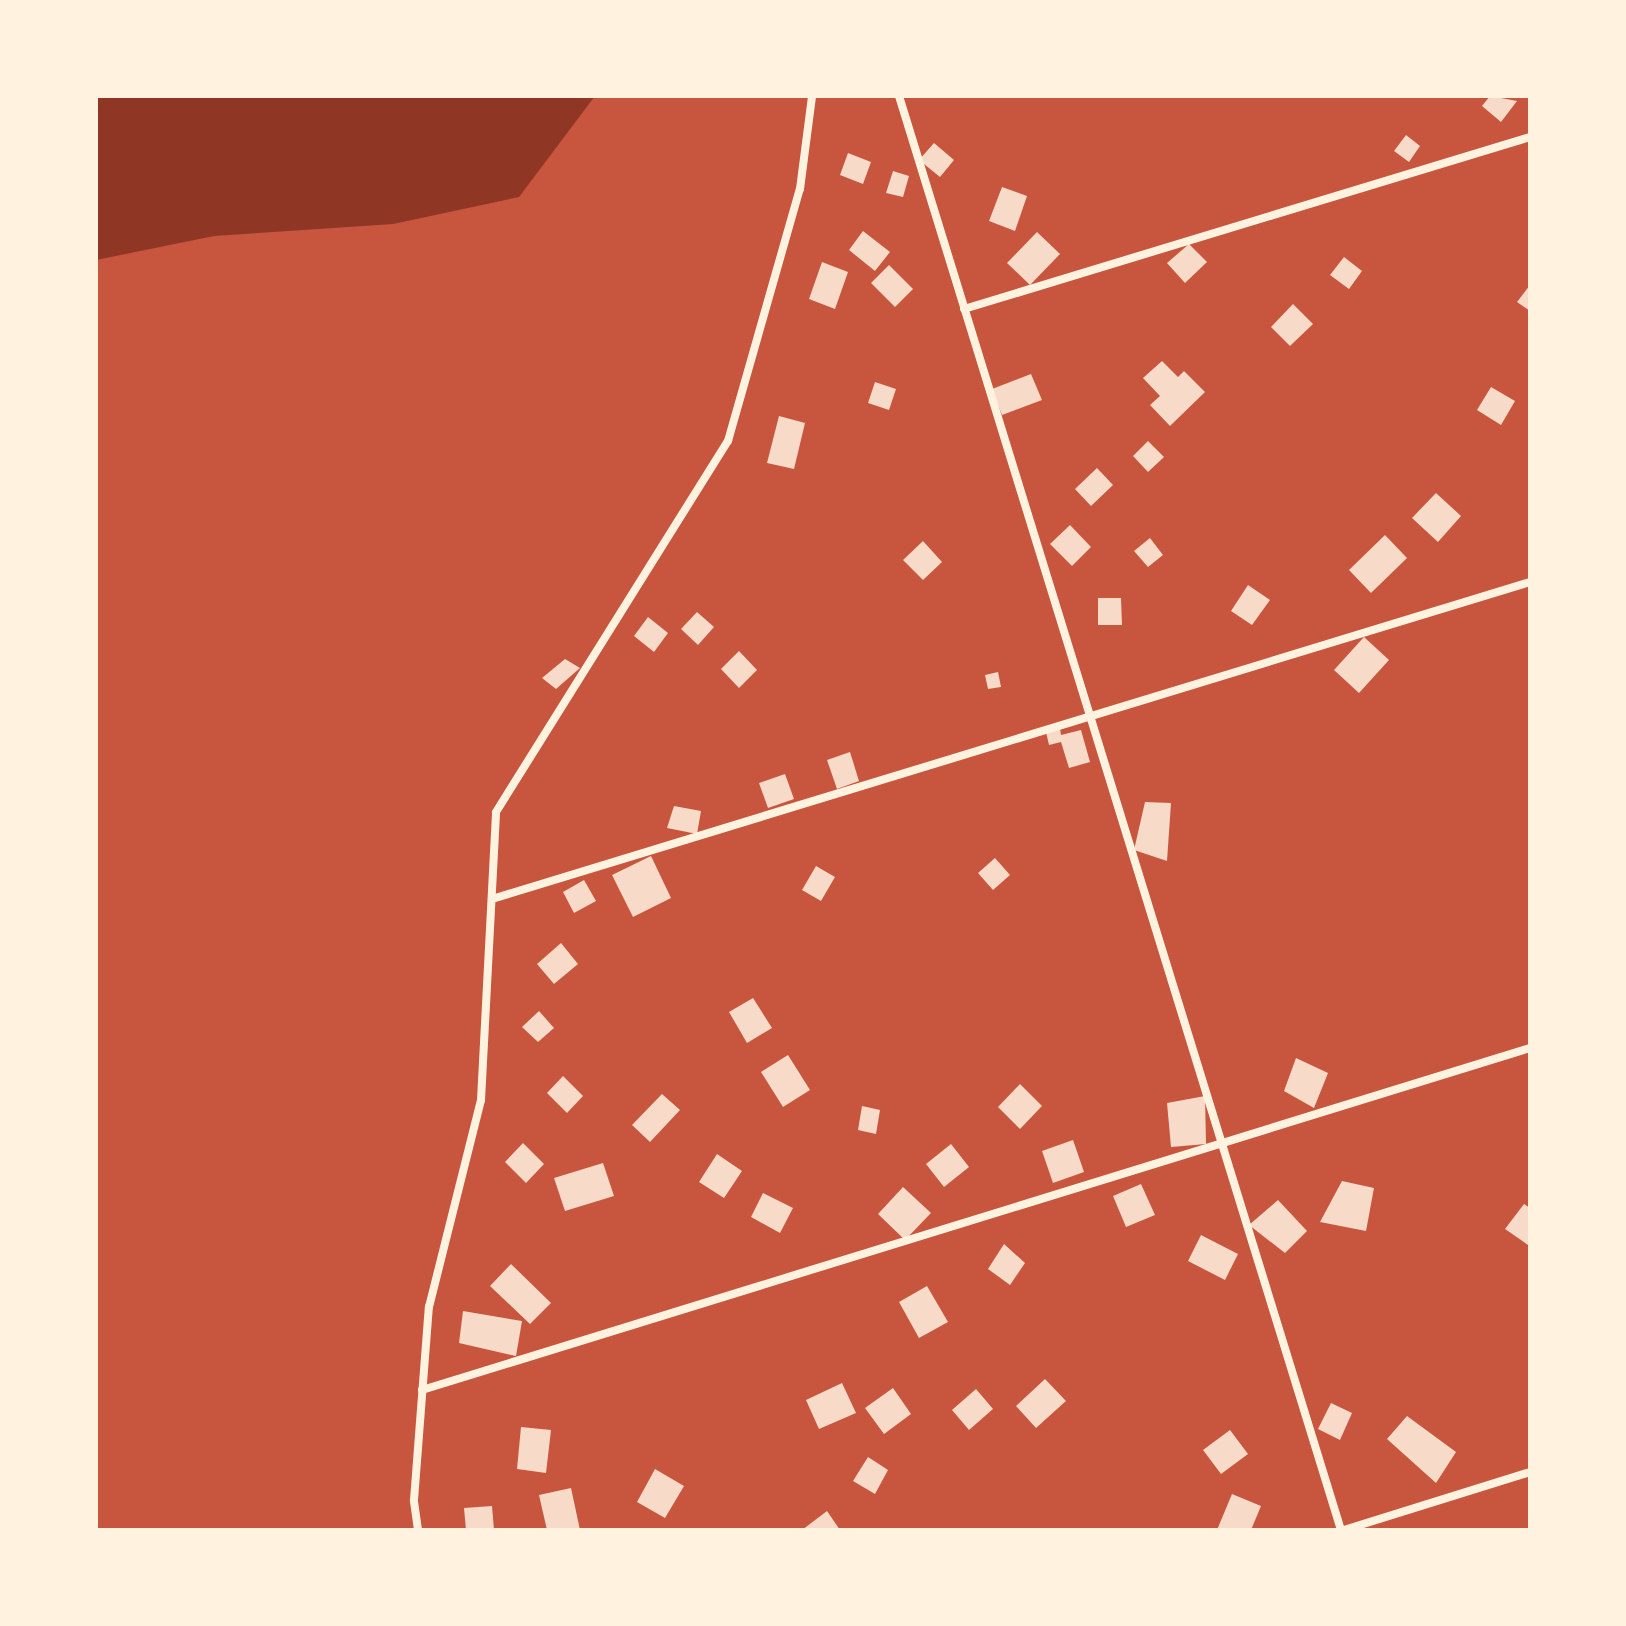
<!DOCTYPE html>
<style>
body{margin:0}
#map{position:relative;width:1626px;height:1626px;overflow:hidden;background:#c8553d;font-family:Raleway,sans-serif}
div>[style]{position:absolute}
.water>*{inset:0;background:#8f3625}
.building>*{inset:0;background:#f7dbc8}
.minor>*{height:8px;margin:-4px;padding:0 4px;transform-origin:4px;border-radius:4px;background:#fff3e0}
span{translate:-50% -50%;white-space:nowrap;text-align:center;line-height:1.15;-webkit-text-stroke:6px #fff3e0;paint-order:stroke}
.frame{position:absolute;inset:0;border:98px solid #fff3e0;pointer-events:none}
</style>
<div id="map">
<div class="water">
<i style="clip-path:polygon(96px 96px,595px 96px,519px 197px,393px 224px,214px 236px,96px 260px)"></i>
</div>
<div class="building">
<i style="clip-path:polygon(1490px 96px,1517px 101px,1501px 122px,1482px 106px)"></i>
<i style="clip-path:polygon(1406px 135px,1420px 146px,1409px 162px,1394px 151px)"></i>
<i style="clip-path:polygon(934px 143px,954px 160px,940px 177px,919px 160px)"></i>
<i style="clip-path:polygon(848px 153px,871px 162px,863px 184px,840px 175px)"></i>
<i style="clip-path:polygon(893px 171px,909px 176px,903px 197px,886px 193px)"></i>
<i style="clip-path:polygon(1002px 187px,1027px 196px,1015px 231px,989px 221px)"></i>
<i style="clip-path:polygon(863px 231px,890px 252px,875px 271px,849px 250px)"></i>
<i style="clip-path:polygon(1037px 232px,1060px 254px,1030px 285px,1007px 263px)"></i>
<i style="clip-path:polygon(1189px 244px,1207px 262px,1185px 283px,1167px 263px)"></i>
<i style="clip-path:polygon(1344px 257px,1362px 271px,1349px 289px,1330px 275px)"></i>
<i style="clip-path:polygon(822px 262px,848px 272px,835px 309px,809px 299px)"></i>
<i style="clip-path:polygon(889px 265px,913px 289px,895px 307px,871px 283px)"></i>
<i style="clip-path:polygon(1530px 285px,1530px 311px,1517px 302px)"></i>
<i style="clip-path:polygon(1293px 304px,1313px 324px,1290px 346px,1271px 327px)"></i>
<i style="clip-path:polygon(1162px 361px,1178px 377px,1184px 371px,1205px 392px,1170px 426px,1150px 405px,1160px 396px,1143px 378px)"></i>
<i style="clip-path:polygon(1031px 374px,1042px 400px,1002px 415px,992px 389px)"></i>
<i style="clip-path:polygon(875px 382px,896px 389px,889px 410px,868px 403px)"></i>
<i style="clip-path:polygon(1491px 387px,1515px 401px,1501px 425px,1477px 410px)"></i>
<i style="clip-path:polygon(779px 416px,805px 423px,794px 469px,767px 463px)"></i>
<i style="clip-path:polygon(1148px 441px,1164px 457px,1148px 472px,1133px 456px)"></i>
<i style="clip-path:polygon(1097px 468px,1113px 485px,1091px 506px,1075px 489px)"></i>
<i style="clip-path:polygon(1436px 493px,1461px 516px,1438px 542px,1412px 518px)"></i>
<i style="clip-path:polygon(1070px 525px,1091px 547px,1072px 566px,1050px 544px)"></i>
<i style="clip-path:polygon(1385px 535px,1407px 558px,1371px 593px,1349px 570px)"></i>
<i style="clip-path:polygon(1150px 538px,1163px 555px,1148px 567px,1134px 551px)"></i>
<i style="clip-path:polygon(923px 541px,942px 562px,923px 580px,903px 560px)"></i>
<i style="clip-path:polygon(1248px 585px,1270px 600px,1252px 625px,1231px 611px)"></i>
<i style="clip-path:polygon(1098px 598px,1121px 598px,1122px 625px,1098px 625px)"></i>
<i style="clip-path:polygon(697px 612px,714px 627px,698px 645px,681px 629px)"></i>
<i style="clip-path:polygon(648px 617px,668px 633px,654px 652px,634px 636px)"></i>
<i style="clip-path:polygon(1364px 637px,1389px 660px,1359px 693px,1334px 670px)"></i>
<i style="clip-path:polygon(739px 651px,757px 670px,739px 688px,721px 669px)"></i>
<i style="clip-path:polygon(565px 659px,580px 668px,556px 689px,542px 678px)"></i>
<i style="clip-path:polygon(998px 672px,1001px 687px,988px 689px,985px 675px)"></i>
<i style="clip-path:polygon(1060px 728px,1061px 735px,1081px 730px,1090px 762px,1069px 768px,1061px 742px,1049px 745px,1046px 732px)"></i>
<i style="clip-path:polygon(850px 752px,859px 781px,837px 789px,827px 760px)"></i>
<i style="clip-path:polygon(785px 774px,794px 799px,768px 808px,759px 783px)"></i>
<i style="clip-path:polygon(1145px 802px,1171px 803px,1167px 861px,1134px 850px)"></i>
<i style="clip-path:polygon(674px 806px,701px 811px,697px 834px,667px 828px)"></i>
<i style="clip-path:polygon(651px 856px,671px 898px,633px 917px,612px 875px)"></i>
<i style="clip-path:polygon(995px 858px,1010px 875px,993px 890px,978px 873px)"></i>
<i style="clip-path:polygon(816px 866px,835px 877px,821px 901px,802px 890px)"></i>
<i style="clip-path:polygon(584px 880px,596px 901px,574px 913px,563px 892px)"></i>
<i style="clip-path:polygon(561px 943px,578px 964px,554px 984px,537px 964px)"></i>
<i style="clip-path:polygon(753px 998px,772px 1028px,747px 1043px,729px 1012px)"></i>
<i style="clip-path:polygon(539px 1011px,554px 1028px,538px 1042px,522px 1027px)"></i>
<i style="clip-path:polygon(788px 1055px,810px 1090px,783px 1107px,761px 1072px)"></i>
<i style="clip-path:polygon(1296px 1058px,1328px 1073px,1314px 1108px,1284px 1091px)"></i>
<i style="clip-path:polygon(563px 1076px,583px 1096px,567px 1113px,547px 1093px)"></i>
<i style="clip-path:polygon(1020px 1084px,1042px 1106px,1020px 1129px,998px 1107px)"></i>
<i style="clip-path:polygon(662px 1094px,680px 1110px,650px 1142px,632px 1125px)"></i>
<i style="clip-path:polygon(1205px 1096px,1206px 1144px,1171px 1147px,1167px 1103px)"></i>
<i style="clip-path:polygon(862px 1106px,880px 1110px,876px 1134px,858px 1130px)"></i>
<i style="clip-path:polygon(1073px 1140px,1084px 1172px,1053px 1183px,1042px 1151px)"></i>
<i style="clip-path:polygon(523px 1143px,544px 1164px,526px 1183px,505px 1162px)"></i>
<i style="clip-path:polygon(951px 1144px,969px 1167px,944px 1187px,926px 1164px)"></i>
<i style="clip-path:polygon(717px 1154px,742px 1171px,724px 1198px,699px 1182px)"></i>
<i style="clip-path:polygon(603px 1163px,614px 1196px,565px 1211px,554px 1178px)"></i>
<i style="clip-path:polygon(1342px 1181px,1374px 1188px,1366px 1231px,1320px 1222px)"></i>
<i style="clip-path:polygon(1141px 1184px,1155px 1215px,1126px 1227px,1113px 1196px)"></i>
<i style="clip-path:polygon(903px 1187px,931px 1213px,905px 1240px,878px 1214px)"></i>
<i style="clip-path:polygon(763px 1193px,793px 1208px,780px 1233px,751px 1217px)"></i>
<i style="clip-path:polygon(1278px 1200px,1307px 1231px,1285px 1253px,1249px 1225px)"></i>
<i style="clip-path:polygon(1524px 1204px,1530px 1208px,1528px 1245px,1505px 1229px)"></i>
<i style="clip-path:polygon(1201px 1235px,1238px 1254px,1225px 1280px,1188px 1261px)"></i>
<i style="clip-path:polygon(1004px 1244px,1025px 1263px,1010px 1285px,988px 1269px)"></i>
<i style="clip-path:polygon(511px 1264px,551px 1303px,530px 1324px,490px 1286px)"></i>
<i style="clip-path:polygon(927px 1286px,948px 1322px,919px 1338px,899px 1302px)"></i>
<i style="clip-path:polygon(463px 1311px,522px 1321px,516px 1356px,459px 1343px)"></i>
<i style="clip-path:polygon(1045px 1379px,1066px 1401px,1036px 1428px,1016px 1406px)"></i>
<i style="clip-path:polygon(842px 1383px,856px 1413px,819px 1429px,806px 1400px)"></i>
<i style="clip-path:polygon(893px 1388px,911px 1414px,884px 1434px,865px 1408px)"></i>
<i style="clip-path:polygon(976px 1389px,993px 1409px,969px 1430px,952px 1410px)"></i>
<i style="clip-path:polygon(1331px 1403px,1352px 1413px,1340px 1440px,1318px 1429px)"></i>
<i style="clip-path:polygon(1407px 1416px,1456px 1452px,1436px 1483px,1387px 1439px)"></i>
<i style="clip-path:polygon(521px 1427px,551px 1430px,546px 1473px,517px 1469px)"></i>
<i style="clip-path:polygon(1230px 1430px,1248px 1454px,1221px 1474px,1203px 1450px)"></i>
<i style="clip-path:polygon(868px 1457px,888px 1470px,875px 1494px,853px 1481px)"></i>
<i style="clip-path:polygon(655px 1469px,684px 1486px,665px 1518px,637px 1502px)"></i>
<i style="clip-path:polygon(571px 1488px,580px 1530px,547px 1530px,539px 1495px)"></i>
<i style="clip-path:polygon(1232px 1494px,1261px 1506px,1251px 1530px,1217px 1530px)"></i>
<i style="clip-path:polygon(492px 1506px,494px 1530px,466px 1530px,464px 1508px)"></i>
<i style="clip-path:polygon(827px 1511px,840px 1530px,802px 1530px)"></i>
</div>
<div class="minor">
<i style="left:899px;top:96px;width:1501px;rotate:72.87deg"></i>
<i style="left:964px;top:309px;width:592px;rotate:-16.9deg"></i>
<i style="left:492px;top:899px;width:1085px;rotate:-16.98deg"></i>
<i style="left:422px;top:1390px;width:1160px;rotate:-17.15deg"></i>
<i style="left:418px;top:1530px;width:30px;rotate:-98deg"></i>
<i style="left:414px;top:1500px;width:194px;rotate:-85.6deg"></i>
<i style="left:429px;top:1307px;width:213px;rotate:-75.9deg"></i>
<i style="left:481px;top:1100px;width:288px;rotate:-87deg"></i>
<i style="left:496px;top:812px;width:438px;rotate:-58deg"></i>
<i style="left:728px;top:441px;width:262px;rotate:-74.1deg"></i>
<i style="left:800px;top:189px;width:94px;rotate:-82.6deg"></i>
<i style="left:1344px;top:1530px;width:195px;rotate:-17.3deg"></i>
</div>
<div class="frame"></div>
</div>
